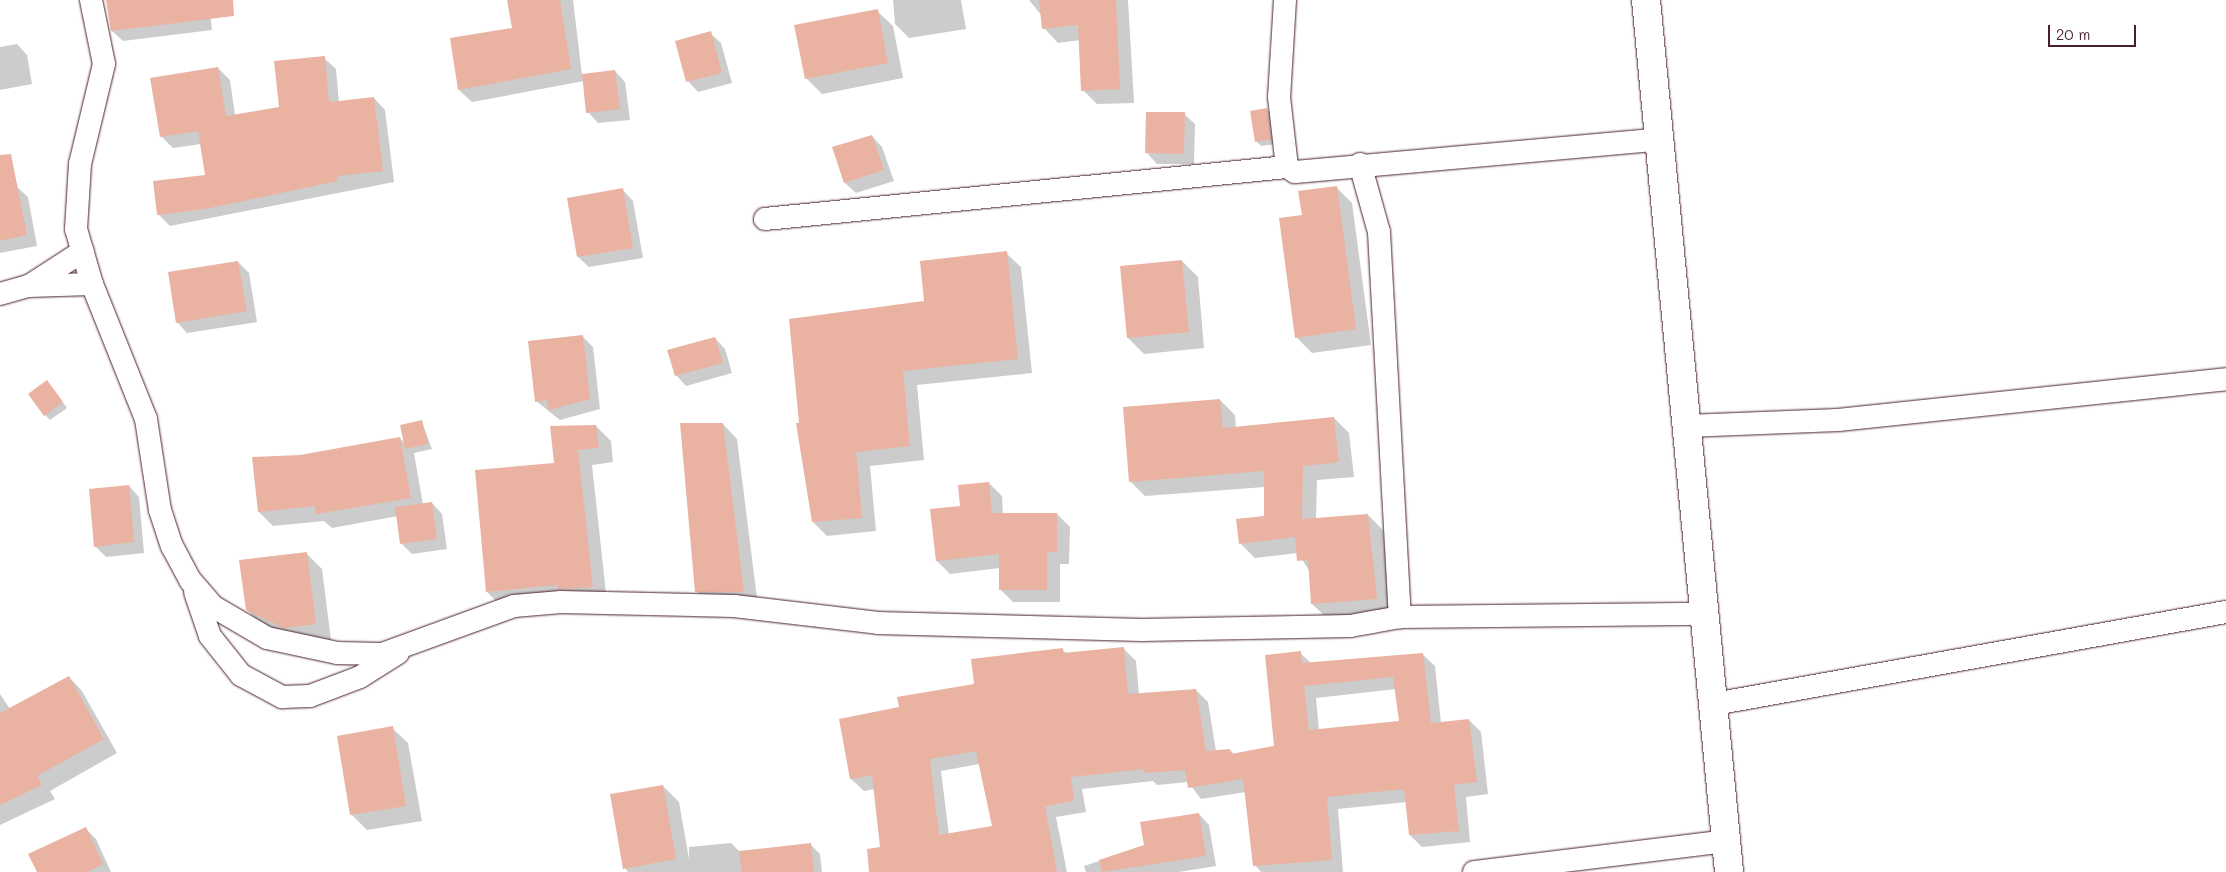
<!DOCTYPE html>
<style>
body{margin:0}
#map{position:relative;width:2226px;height:872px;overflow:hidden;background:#fff;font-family:Mali,sans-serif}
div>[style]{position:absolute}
.shadow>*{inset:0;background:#0003}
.building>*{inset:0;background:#eab2a1}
.roads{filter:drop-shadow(0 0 1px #4a1f2b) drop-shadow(0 0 1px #4a1f2b)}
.street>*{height:22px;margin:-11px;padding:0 11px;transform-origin:11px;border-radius:11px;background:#fff}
.secondary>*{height:28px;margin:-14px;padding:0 14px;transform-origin:14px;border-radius:14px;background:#fff}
span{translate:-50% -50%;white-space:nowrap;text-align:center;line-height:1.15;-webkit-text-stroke:4px #fff;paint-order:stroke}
.scale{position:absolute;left:2048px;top:25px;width:88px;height:22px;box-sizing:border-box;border:2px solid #4a1f2b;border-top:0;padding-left:6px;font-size:15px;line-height:18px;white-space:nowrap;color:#4a1f2b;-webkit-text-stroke:4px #fff;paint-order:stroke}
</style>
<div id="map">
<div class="shadow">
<i style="clip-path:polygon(108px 0,225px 0,209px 2px,212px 30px,123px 41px,112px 31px)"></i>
<i style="clip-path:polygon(509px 0,573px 0,582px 75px,615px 71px,625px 82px,630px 120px,598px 123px,588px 112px,584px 81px,472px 102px,459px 90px,513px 29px)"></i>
<i style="clip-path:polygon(893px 0,961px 0,966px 29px,909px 38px,895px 24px)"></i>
<i style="clip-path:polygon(1029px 0,1128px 0,1134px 103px,1097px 104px,1083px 90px,1080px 40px,1058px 43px,1044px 28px,1042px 16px)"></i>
<i style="clip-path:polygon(877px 11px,893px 26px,903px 78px,822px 94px,806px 78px)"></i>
<i style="clip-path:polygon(710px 33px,721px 43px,732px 83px,698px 92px,688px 81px)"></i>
<i style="clip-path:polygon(17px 44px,27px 55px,32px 84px,0 90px,0 47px)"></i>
<i style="clip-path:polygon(324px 58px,336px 69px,339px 103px,374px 98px,385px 110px,394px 182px,170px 226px,158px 214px,206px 176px,201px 144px,173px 148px,161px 136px,218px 68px,230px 80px,235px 115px,280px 108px)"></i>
<i style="clip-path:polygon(1267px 110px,1272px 115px,1275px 144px,1261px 146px,1256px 141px)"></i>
<i style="clip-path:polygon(1184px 114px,1195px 124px,1194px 164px,1157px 164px,1147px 153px)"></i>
<i style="clip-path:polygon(872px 136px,882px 147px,894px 181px,856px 193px,845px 183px)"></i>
<i style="clip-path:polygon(17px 187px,28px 197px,37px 246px,0 253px,0 190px)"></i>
<i style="clip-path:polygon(1336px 187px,1352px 203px,1371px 345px,1312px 353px,1296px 337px,1303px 216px)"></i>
<i style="clip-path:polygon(623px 190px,633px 201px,643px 258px,589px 267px,578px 257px)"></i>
<i style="clip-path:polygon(1006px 253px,1021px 267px,1032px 373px,917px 385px,924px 460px,870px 466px,876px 531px,827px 536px,813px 522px,801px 424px,925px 302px)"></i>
<i style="clip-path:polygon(1182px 261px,1198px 277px,1204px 348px,1144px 354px,1128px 338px)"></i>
<i style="clip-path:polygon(238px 262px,249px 273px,257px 322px,187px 333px,177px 322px)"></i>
<i style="clip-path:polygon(582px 336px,593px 347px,600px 409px,560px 420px,536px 401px)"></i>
<i style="clip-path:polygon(715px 338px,725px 349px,732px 373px,686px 386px,676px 375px)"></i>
<i style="clip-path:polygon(52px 387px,67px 408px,50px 420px,45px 415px)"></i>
<i style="clip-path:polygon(1220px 400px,1235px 415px,1236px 428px,1334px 418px,1349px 433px,1354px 477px,1317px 480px,1316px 519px,1368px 515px,1383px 530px,1392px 614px,1327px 618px,1312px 604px,1310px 572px,1298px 553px,1255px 558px,1240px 543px,1265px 517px,1265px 487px,1145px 496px,1130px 481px)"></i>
<i style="clip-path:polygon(422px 422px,432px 449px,414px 453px,423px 505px,432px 503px,442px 514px,447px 549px,412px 554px,401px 543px,398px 516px,332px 528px,324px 521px,273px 526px,259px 512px,253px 459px,301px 456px,400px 438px,405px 444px)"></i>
<i style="clip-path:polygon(723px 424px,737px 439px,758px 606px,711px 606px,696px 591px)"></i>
<i style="clip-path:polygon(596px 426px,611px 441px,613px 462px,592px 465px,607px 602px,502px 607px,487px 592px,556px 464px)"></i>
<i style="clip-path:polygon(989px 483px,1002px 496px,1003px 514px,1057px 514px,1070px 527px,1069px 564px,1060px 564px,1060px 602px,1013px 602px,1000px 589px,1000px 568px,950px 574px,937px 561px,932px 510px,961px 507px)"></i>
<i style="clip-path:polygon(129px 486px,139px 497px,144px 553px,106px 557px,95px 546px)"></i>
<i style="clip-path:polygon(307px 554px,322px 569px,331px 640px,301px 643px,263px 626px,247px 610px)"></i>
<i style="clip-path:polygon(evenodd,1062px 649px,1067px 654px,1124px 649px,1136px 661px,1139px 694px,1196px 690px,1208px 702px,1216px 751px,1230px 750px,1234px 754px,1275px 747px,1300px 653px,1311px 663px,1422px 654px,1435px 666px,1441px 723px,1469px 720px,1481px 732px,1488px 794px,1466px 797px,1470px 842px,1422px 847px,1410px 835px,1407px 802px,1338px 809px,1343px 872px,1261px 872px,1255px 865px,1246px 792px,1201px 799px,1188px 782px,1157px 785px,1153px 781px,1082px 789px,1086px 812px,1056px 817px,1067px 872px,871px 872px,882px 849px,875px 789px,864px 791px,851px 779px,900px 708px,976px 685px,1062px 649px,1396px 689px,1400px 722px,1319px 730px,1316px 698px,1396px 689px,1062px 649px,979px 764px,993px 827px,949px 835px,941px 771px,979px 764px)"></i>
<i style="clip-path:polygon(69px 677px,82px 691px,117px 753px,50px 791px,55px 799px,0 825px,0 694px,10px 709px)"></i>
<i style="clip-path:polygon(392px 728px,408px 743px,422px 821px,367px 830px,351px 814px)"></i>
<i style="clip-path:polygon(663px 786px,679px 802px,689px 859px,689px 847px,731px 843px,740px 852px,810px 844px,820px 854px,822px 872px,628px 872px,625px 868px)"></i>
<i style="clip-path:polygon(1199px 814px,1209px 825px,1216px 866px,1179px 872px,1086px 872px,1084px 866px,1145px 846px)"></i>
<i style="clip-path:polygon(85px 828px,96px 839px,111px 872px,38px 872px)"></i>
</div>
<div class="building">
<i style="clip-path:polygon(106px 0,233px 0,234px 16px,111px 31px)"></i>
<i style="clip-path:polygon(507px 0,560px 0,571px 69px,458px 90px,450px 38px,512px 28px)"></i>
<i style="clip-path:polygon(1039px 0,1116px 0,1120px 89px,1081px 91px,1078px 25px,1042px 29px)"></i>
<i style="clip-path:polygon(878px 9px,888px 63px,805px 79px,794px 25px)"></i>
<i style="clip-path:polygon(711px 31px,722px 73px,686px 82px,675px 41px)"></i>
<i style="clip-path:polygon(325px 56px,329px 102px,374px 97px,383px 171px,337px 176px,338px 181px,205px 209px,157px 215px,153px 181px,205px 175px,198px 131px,160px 137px,150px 78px,218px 67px,226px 116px,279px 107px,274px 61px)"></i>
<i style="clip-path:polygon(615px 70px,620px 109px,586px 113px,582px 74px)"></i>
<i style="clip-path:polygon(1267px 108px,1271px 139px,1255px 142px,1250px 111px)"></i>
<i style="clip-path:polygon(1146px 112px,1185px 112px,1184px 154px,1145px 153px)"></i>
<i style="clip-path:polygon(872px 135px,884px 170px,844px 183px,832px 147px)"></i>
<i style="clip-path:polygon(11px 154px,27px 235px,0 241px,0 155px)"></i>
<i style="clip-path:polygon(1337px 186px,1356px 329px,1295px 338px,1279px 218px,1302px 215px,1298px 191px)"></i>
<i style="clip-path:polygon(623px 188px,633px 248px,577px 257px,567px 198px)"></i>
<i style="clip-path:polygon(1007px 251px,1018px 359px,903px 371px,910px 446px,856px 452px,862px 518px,812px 522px,796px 423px,799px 423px,789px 319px,924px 301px,920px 261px)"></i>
<i style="clip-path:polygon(1182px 260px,1189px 332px,1127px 338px,1120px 266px)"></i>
<i style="clip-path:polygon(238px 261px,247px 311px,176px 323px,168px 272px)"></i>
<i style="clip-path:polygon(583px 335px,590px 399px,548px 410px,547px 400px,535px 402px,528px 341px)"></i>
<i style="clip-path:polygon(715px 337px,723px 363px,675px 376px,667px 350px)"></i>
<i style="clip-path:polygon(47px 380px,63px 402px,44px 416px,28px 394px)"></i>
<i style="clip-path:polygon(1220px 399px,1223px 428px,1334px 417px,1339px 462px,1303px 466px,1302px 519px,1368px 514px,1377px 599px,1311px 604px,1308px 560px,1297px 561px,1295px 537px,1239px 544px,1236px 519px,1264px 516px,1264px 471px,1129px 482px,1123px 407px)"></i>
<i style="clip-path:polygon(422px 420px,428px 444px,405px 449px,400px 425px)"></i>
<i style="clip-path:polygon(680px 423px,723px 423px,744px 592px,695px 592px)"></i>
<i style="clip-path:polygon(596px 425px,599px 448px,578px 450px,593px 587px,558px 589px,558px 585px,486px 592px,475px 470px,554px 463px,550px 426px)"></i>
<i style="clip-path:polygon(400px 437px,411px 498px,316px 514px,315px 506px,258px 512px,252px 457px,300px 455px)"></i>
<i style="clip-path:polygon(989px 482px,992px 513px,1057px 513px,1057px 552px,1047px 552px,1047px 590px,999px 590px,999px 554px,936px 561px,930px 509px,960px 506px,958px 485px)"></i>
<i style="clip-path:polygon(129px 485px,134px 542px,94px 547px,89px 489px)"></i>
<i style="clip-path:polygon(432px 502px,437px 539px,400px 544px,395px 507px)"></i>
<i style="clip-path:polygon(307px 552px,316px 624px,284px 628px,246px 610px,239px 560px)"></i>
<i style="clip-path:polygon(evenodd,1124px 647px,1128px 694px,1196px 689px,1206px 751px,1230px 749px,1231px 754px,1274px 746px,1265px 655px,1301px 651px,1302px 663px,1423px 653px,1431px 723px,1469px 719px,1477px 782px,1454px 785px,1459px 831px,1409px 835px,1404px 789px,1327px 797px,1332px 860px,1253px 866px,1243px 779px,1188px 788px,1185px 770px,1144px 773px,1144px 769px,1071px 777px,1074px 801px,1045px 806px,1057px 872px,869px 872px,867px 849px,880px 847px,872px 775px,850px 779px,839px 719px,899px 707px,897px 697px,974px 684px,971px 659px,1063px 648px,1063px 653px,1124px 647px,1393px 677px,1399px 721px,1309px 730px,1304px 686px,1393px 677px,1124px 647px,976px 751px,992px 826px,939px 835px,930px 759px,976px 751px)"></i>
<i style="clip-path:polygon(69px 676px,104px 739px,37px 776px,42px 785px,0 805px,0 713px)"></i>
<i style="clip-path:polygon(393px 726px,406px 806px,350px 815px,337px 736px)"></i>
<i style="clip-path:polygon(663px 785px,676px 859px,623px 869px,610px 794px)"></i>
<i style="clip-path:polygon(1199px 813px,1206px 856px,1102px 872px,1099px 860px,1144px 845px,1140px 822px)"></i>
<i style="clip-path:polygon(86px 827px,103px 864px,87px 872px,37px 872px,28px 854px)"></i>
<i style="clip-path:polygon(811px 843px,814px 872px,742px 872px,739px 851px)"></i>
</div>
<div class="roads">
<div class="street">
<i style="left:91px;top:0;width:65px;rotate:78.5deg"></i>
<i style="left:104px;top:64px;width:103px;rotate:103.5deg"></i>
<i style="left:80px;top:164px;width:65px;rotate:93.5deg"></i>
<i style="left:76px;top:229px;width:57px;rotate:73.8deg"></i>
<i style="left:92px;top:284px;width:145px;rotate:68.2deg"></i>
<i style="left:146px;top:419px;width:92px;rotate:81.3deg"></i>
<i style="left:160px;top:510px;width:38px;rotate:72deg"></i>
<i style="left:172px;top:546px;width:40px;rotate:62deg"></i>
<i style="left:191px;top:581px;width:35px;rotate:49deg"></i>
<i style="left:214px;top:607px;width:61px;rotate:30.3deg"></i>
<i style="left:267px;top:638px;width:72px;rotate:12.1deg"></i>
<i style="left:337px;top:653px;width:45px;rotate:1.3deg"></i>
<i style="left:382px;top:654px;width:140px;rotate:-20deg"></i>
<i style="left:514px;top:606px;width:47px;rotate:-4.9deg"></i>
<i style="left:561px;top:602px;width:173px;rotate:1.3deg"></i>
<i style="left:734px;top:606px;width:145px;rotate:6.7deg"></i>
<i style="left:878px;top:623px;width:264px;rotate:1.5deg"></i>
<i style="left:1142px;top:630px;width:208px;rotate:-1.1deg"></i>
<i style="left:1350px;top:626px;width:51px;rotate:-10.2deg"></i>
<i style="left:1400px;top:617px;width:306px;rotate:-0.6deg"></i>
<i style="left:1285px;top:0;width:97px;rotate:93.5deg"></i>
<i style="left:1279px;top:97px;width:70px;rotate:83.5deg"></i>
<i style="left:1287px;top:167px;width:9px;rotate:32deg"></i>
<i style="left:1295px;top:172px;width:368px;rotate:-5.1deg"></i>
<i style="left:1360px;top:164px;width:71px;rotate:74.4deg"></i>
<i style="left:1379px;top:232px;width:386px;rotate:86.9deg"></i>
<i style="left:765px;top:219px;width:525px;rotate:-5.69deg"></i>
<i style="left:29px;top:286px;width:64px;rotate:-32.9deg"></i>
<i style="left:0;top:294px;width:29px;rotate:-16deg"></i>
<i style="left:28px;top:286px;width:64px;rotate:-1.8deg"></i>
<i style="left:1687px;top:426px;width:151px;rotate:-2.3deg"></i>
<i style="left:1838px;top:420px;width:390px;rotate:-6deg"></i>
<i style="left:195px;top:592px;width:46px;rotate:71.2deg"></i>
<i style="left:210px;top:636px;width:50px;rotate:51.5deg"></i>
<i style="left:241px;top:675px;width:47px;rotate:28.2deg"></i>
<i style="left:282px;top:697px;width:28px;rotate:-2deg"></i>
<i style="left:310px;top:696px;width:53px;rotate:-20.8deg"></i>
<i style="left:360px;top:677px;width:45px;rotate:-32.3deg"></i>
<i style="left:1714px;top:704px;width:520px;rotate:-10.19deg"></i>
<i style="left:1474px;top:872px;width:255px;rotate:-7deg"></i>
</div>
<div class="secondary">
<i style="left:1646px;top:0;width:876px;rotate:84.56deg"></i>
</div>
</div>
<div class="scale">20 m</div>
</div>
